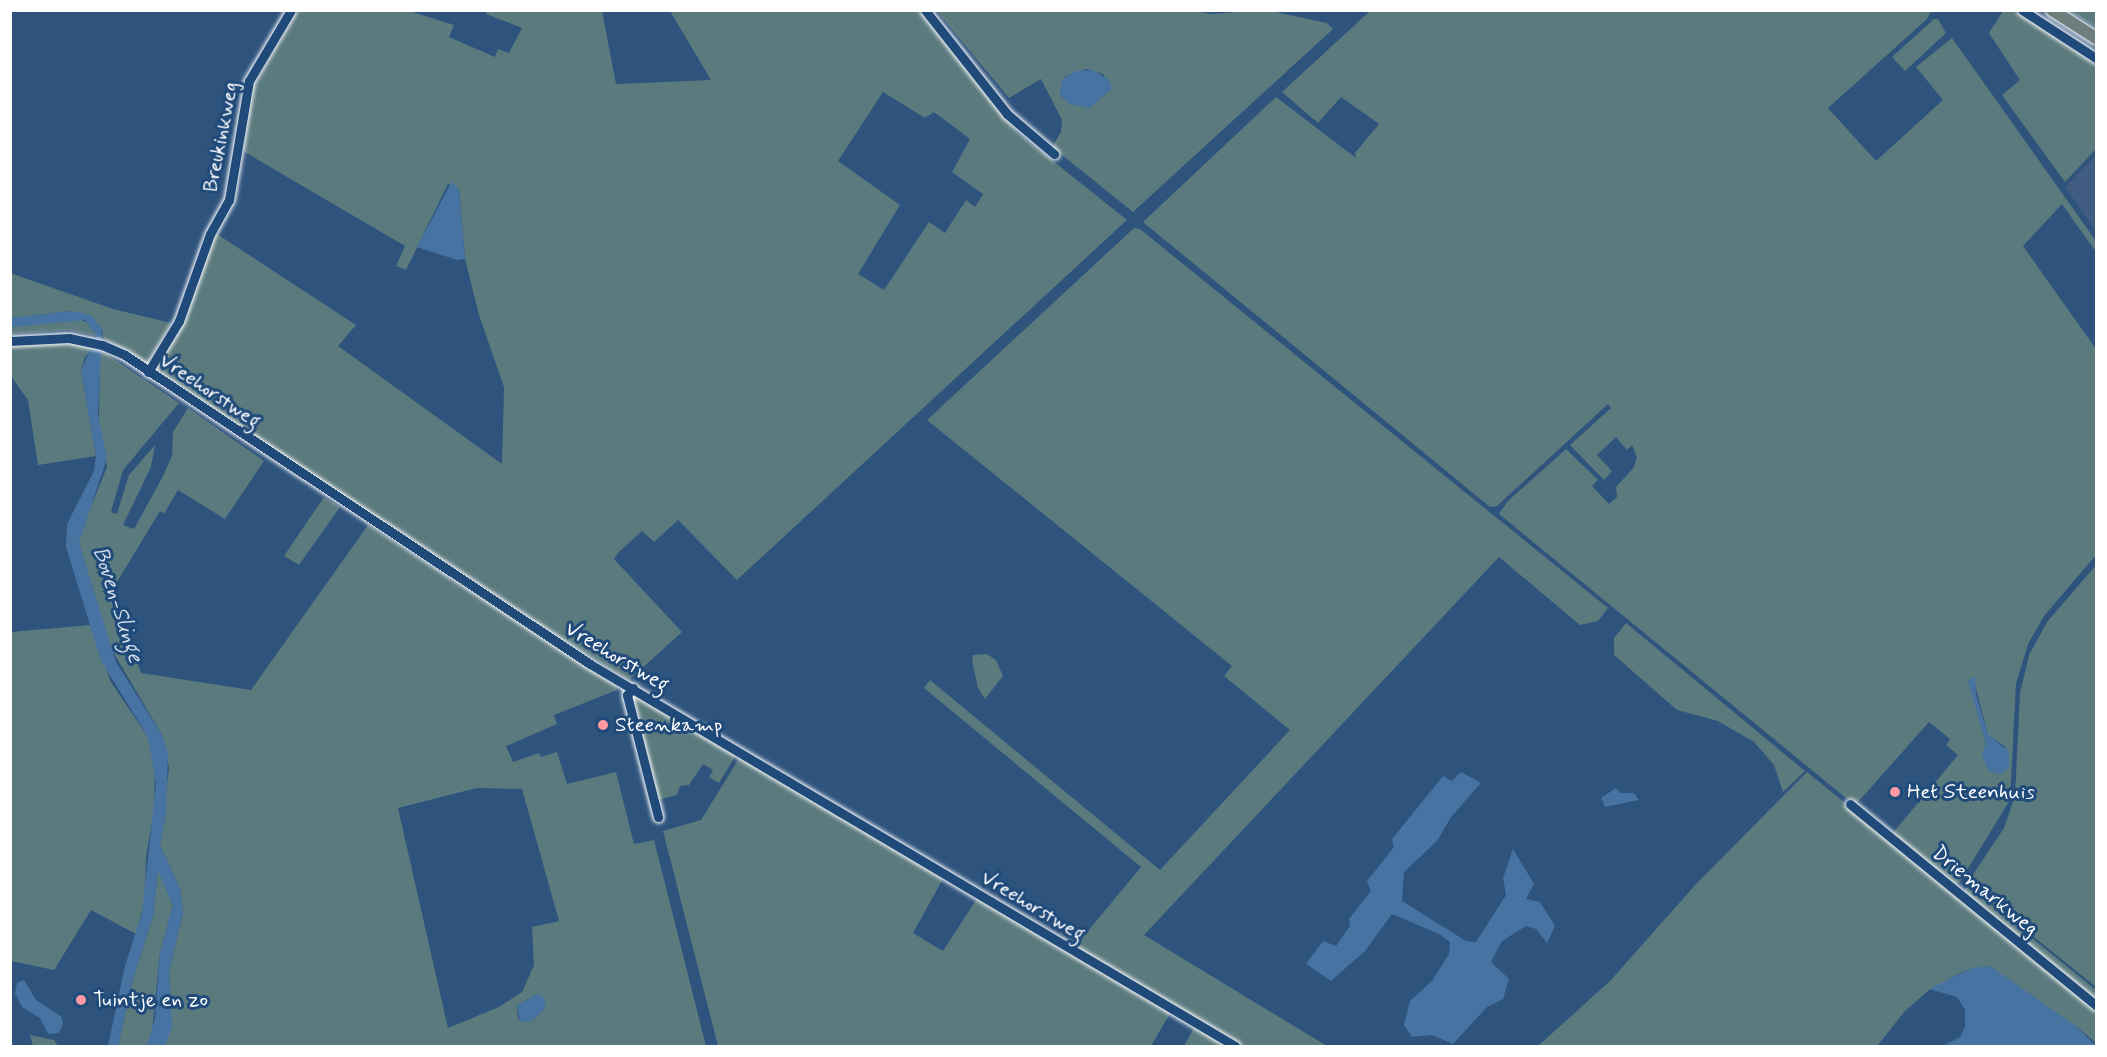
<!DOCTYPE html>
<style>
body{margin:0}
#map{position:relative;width:2107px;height:1057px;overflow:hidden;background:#2e537d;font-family:Mynerve,sans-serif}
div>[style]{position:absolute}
.built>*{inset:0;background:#405d81}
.green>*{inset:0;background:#5a7a7e}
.water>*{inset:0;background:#4673a1}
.roads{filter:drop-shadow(0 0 2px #fff) drop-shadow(0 0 2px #fff)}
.minor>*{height:9px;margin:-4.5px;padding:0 4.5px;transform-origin:4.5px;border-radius:4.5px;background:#1f4a7a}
.major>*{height:12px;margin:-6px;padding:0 6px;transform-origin:6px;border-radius:6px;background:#6d7e7c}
.dots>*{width:16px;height:16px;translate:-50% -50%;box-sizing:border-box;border:3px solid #1f4a7a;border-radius:50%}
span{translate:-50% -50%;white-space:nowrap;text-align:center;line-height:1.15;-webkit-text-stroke:6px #1f4a7a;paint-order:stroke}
.street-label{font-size:21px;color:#fff}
.poi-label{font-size:21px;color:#fff}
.left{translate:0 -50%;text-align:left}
.water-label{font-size:22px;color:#d1dce8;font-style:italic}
.frame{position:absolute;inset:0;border:12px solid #fff;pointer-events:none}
</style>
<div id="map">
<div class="built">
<i style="clip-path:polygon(2096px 155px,2096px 231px,2065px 187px)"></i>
</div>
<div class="green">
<i style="clip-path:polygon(evenodd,1192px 10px,1210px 14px,1266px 10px,1327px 23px,1333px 29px,1133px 212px,1052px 147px,1061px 132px,1062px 120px,1041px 79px,1009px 98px,937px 11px,1192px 10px,1087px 69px,1103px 74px,1110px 90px,1089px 108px,1062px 97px,1060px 91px,1065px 77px,1087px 69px)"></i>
<i style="clip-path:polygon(evenodd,298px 11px,409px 11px,454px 25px,449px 37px,495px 57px,498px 49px,509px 53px,522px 28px,486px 14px,487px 11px,602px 11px,616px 84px,711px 80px,670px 11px,919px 11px,1018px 133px,1127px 220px,737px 580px,678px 520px,654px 542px,642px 531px,618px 553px,614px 559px,682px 632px,629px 680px,509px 607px,155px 369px,184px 318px,206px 253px,217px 234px,356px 325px,338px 346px,502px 464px,504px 387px,479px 315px,465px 259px,459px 190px,448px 184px,406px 270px,396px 266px,405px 246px,243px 151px,253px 87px,298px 11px,883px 92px,925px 118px,934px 112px,970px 139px,952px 172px,983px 194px,975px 207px,966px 200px,945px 233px,929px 222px,884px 290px,858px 274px,900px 205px,838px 161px,883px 92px)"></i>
<i style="clip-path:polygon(evenodd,1370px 11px,1931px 11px,1927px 19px,1828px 108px,1876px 161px,1943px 100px,1916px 67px,1952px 38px,2096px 241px,2096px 252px,2062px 204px,2023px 246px,2096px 349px,2096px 555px,2044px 616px,2028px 644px,2016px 684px,2010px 800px,1959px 883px,1953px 884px,1892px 834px,1958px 755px,1946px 745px,1950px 739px,1929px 722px,1858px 802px,1852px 803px,1499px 514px,1508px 501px,1566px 449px,1598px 480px,1592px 486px,1609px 504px,1617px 497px,1616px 487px,1634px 467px,1637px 457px,1632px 445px,1627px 450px,1616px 437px,1597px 455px,1612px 471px,1604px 480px,1570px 445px,1611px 408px,1608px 404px,1497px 506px,1490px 507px,1143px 222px,1276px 97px,1356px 158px,1355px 153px,1379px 124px,1341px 97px,1318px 123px,1282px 92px,1370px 11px,1974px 681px,1988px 735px,2006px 747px,1985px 762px,1986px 743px,1969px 683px,1974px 681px)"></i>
<i style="clip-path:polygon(2003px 11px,2015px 11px,2096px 65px,2096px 149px,2065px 182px,2002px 95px,2020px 80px,1989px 33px)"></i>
<i style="clip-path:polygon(2069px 11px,2096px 11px,2096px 27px)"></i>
<i style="clip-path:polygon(1934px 19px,1938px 19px,1946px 33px,1905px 71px,1892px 57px)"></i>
<i style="clip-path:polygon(1134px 228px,1140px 229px,1608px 608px,1598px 621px,1580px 625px,1499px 557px,1144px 935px,1327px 1046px,1241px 1046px,1074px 948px,1141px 867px,924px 688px,930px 680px,1160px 870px,1290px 730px,1224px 676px,1232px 666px,927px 420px)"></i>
<i style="clip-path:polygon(10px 273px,113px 309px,171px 323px,147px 364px,103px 338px,102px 329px,72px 311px,11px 318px)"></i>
<i style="clip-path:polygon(79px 319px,90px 324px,97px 336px,68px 330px,11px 334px,11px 327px)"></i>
<i style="clip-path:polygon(73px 340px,95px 346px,85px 357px,81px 370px,96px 456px,38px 465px,28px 400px,11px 376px,11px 344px)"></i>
<i style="clip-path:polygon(evenodd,100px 350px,179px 403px,123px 470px,111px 512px,117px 514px,129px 475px,155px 445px,151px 467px,123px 525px,134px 529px,162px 478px,172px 456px,173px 432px,188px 408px,264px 461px,225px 519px,178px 490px,164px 514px,160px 511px,114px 587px,114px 600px,141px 673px,251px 690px,368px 525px,616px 686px,617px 690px,554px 715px,557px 724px,506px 746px,513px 762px,539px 753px,541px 757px,557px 752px,567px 784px,616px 772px,634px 844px,654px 840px,706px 1046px,165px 1046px,171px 1015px,169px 972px,183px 912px,180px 889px,160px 845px,169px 768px,162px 735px,109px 645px,79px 543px,79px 536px,107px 467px,99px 424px,100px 350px,477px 788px,522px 789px,559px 921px,532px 927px,534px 965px,522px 992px,499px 1007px,448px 1028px,398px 808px,477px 788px,100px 350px,537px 994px,545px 1008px,532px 1021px,518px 1019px,517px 1006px,537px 994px)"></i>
<i style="clip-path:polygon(324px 497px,340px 507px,299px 565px,284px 556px)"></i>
<i style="clip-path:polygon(2096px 565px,2096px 987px,1972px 887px,1970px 879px,2004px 828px,2015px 796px,2020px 693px,2029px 655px,2047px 622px)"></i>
<i style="clip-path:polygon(1626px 623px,1805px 771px,1783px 792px,1774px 765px,1754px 742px,1718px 721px,1677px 710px,1614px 655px,1614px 638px)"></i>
<i style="clip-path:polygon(90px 625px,111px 682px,148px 737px,155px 768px,154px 811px,146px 857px,145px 899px,136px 934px,91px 910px,54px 970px,11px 961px,11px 632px)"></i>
<i style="clip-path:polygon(987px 654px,996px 660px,1003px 676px,985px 699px,978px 688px,972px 661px,973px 655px)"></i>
<i style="clip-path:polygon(636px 695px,736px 755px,719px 783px,709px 777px,713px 770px,703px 764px,689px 785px,680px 786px,677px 795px,658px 800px,632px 698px)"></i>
<i style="clip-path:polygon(740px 757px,944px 877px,913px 933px,943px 951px,978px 897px,1171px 1012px,1151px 1046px,718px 1046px,663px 831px,701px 820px)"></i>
<i style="clip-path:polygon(1807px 772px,2096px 1008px,2096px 1043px,2077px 1027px,1964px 971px,1929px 990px,1905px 1011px,1877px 1046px,1538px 1046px,1610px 981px,1697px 883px)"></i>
<i style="clip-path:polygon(158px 870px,173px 905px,160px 953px,152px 1032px,147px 1046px,118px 1046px,133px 979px,153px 916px)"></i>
<i style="clip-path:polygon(1970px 887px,2096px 990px,2096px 1002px,1965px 895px,1965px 888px)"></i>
<i style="clip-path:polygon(1195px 1026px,1230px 1046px,1184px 1046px)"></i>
<i style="clip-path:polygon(30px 1035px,54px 1040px,58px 1046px,33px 1046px)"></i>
</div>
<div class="water">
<i style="clip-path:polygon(1093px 70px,1108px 79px,1112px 88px,1089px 108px,1069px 104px,1060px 94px,1062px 80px,1075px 71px)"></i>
<i style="clip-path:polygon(452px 181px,459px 190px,465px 259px,457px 260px,417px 247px)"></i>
<i style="clip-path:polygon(72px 311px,91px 315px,102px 329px,98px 415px,107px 458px,79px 543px,116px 662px,162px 735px,168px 753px,166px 814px,160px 845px,180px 889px,183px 912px,169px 972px,172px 1027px,165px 1046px,147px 1046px,155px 1018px,160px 953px,173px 905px,158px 871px,153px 916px,133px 979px,118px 1046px,108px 1046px,125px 966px,142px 913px,156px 784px,148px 737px,101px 661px,66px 547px,67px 524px,94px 471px,96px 456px,81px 370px,97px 336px,85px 320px,11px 327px,10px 318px)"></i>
<i style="clip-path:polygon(1975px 676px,1976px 694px,1988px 735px,2009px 751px,2009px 768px,2000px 774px,1989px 771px,1982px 755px,1986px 743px,1968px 681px)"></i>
<i style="clip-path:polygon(1461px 772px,1481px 783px,1451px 817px,1437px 841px,1404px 872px,1402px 901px,1466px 941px,1476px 942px,1506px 895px,1503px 878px,1513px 849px,1534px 884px,1526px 899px,1540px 902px,1555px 926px,1547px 943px,1536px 929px,1526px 926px,1502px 941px,1491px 962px,1509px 979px,1503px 999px,1487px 1007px,1453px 1044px,1432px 1035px,1412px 1037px,1404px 1025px,1410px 1001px,1432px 981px,1449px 954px,1450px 942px,1439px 934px,1392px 914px,1365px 951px,1331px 981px,1306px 964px,1323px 941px,1336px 946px,1350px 926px,1349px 919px,1371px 891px,1367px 881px,1394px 847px,1392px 839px,1443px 776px,1452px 781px)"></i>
<i style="clip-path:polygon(1616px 788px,1620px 793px,1634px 793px,1639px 800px,1605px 807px,1601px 798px)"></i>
<i style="clip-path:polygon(1990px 966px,2077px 1027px,2096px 1046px,1943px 1046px,1960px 1037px,1965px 1027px,1965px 1010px,1957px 997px,1929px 989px,1972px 968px)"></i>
<i style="clip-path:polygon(24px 980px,36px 1000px,61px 1016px,63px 1024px,59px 1033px,48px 1034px,40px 1018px,22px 1007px,15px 993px,17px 983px)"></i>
<i style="clip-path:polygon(537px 994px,545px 998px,545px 1008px,532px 1021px,520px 1022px,517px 1006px)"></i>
</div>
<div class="roads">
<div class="minor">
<i style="left:925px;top:10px;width:132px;rotate:51.7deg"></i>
<i style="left:1007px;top:114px;width:62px;rotate:40.4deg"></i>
<i style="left:2022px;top:10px;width:88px;rotate:33deg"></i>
<i style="left:10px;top:341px;width:59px;rotate:-2.9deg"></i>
<i style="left:69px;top:338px;width:34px;rotate:12deg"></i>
<i style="left:102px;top:345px;width:25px;rotate:23deg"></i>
<i style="left:125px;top:355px;width:558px;rotate:33.6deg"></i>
<i style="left:590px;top:664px;width:750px;rotate:30.64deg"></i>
<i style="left:148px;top:372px;width:60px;rotate:-58.7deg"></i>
<i style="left:179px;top:321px;width:92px;rotate:-70.4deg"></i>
<i style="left:210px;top:234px;width:39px;rotate:-61deg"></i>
<i style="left:229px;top:200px;width:121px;rotate:-80.5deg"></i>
<i style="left:249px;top:81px;width:82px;rotate:-59.4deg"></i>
<i style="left:633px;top:688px;width:9px;rotate:131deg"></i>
<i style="left:627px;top:695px;width:126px;rotate:75.7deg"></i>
<i style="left:1850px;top:804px;width:318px;rotate:39.3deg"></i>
</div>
<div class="major">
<i style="left:2052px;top:10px;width:52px;rotate:32.5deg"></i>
</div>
</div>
<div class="dots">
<i style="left:603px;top:725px;background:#ff9aa2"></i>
<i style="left:1895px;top:792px;background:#ff9aa2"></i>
<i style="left:81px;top:1000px;background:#ff9aa2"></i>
</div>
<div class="street-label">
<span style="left:221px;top:137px;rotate:-79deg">Breukinkweg</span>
<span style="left:210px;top:391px;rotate:34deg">Vreehorstweg</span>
<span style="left:617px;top:657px;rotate:31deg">Vreehorstweg</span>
<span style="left:1985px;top:891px;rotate:39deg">Driemarkweg</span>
<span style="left:1033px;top:906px;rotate:31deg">Vreehorstweg</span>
</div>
<div class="poi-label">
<span class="left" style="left:615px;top:725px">Steenkamp</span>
<span class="left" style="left:1907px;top:792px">Het Steenhuis</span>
<span class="left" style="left:93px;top:1000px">Tuintje en zo</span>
</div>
<div class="water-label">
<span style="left:117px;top:605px;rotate:72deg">Boven-Slinge</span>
</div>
<div class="frame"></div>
</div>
